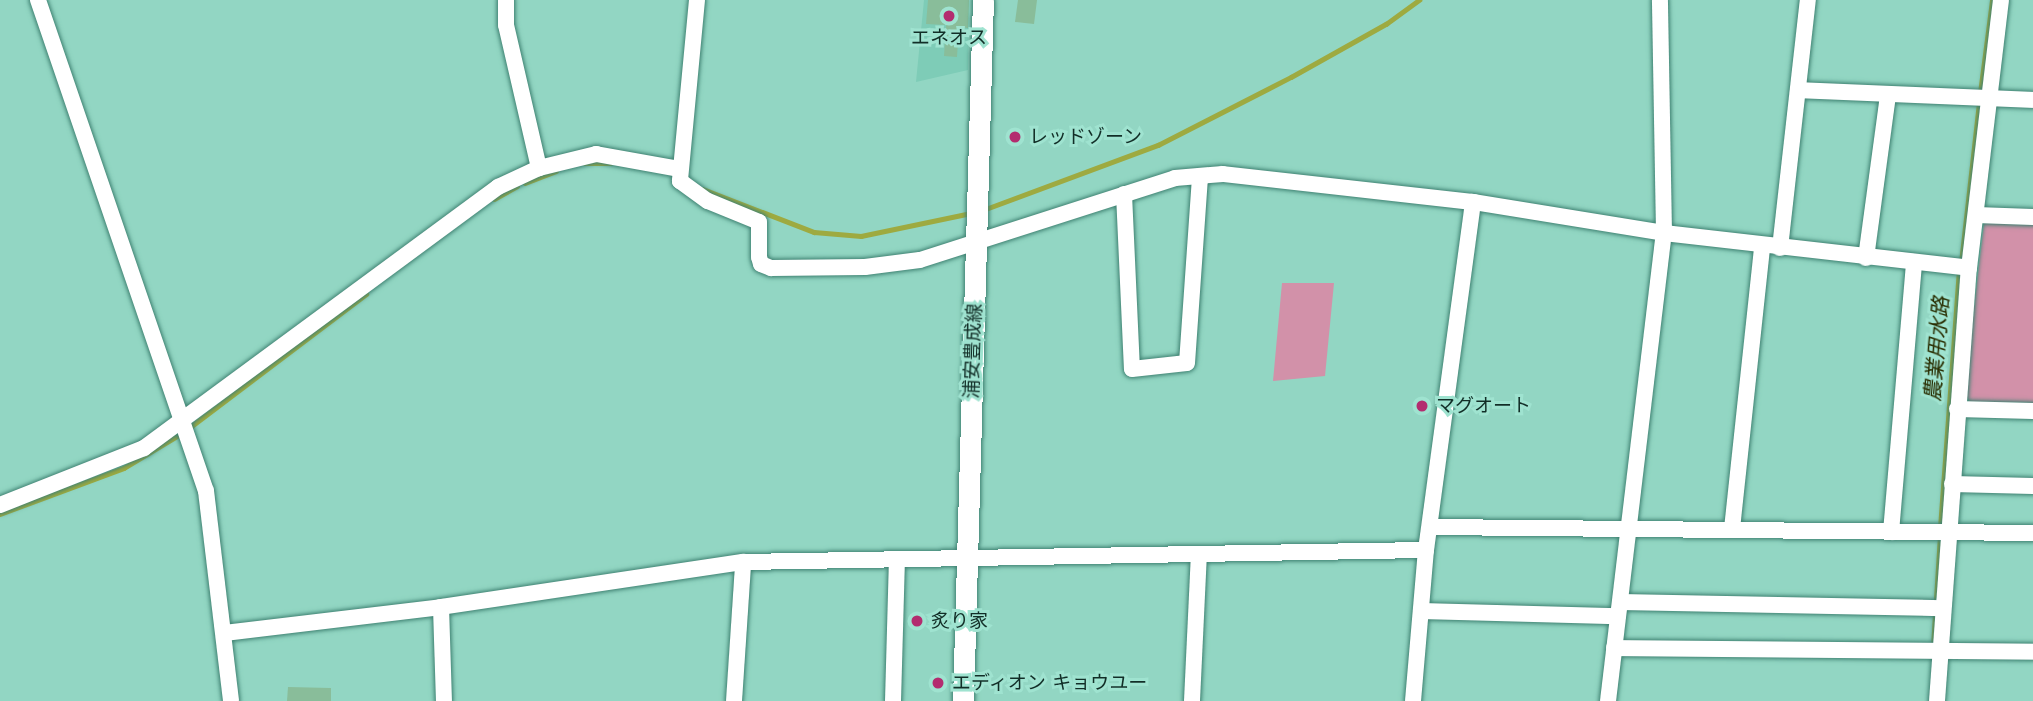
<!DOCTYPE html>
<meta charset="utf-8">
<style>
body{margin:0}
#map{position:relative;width:2033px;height:701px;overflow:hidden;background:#92d6c3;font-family:"Work Sans","Noto Sans JP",sans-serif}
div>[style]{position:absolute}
.built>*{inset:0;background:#7eccb7}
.green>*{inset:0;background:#d291a9}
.stream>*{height:4.5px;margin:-2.25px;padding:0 2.25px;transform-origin:2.25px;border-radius:2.25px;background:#9eaa40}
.building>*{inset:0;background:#89bd9a}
.roads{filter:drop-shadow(0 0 2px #3f8272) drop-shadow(0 0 2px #3f8272)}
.street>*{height:16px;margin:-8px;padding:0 8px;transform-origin:8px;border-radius:8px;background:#fff}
.secondary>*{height:21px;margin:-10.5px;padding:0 10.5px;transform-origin:10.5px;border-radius:10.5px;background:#fff}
.dots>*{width:19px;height:19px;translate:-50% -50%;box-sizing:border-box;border:4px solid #9fe3d0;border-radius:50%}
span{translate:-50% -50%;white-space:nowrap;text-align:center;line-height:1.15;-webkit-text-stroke:6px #9fe3d0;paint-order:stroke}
.poi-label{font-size:19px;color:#122e27}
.left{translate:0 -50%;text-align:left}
.street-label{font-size:19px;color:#122e27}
.water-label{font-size:21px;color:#292d01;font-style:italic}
</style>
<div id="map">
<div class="built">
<i style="clip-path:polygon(924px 0,969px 0,968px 70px,916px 82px)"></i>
</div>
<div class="green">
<i style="clip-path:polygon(1984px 223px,2033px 223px,2033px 403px,1970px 402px,1964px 393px)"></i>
<i style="clip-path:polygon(1282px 283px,1334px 283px,1325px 376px,1273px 381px)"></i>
</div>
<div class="stream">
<i style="left:1980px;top:93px;width:94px;rotate:-82.6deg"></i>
<i style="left:585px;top:164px;width:26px"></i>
<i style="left:525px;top:183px;width:33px;rotate:-21deg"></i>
<i style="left:703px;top:189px;width:119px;rotate:21.2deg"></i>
<i style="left:814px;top:232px;width:47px;rotate:4.9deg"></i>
<i style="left:861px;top:236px;width:112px;rotate:-11.8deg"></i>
<i style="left:494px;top:199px;width:26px;rotate:-29deg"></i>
<i style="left:983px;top:210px;width:187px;rotate:-20.4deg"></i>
<i style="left:1158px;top:145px;width:149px;rotate:-27.1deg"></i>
<i style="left:1291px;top:77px;width:109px;rotate:-29.2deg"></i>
<i style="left:1386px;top:24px;width:41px;rotate:-36deg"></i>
<i style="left:1961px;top:263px;width:162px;rotate:-83.6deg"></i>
<i style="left:189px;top:428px;width:222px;rotate:-37.1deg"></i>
<i style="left:0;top:514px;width:132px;rotate:-20.4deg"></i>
<i style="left:124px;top:468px;width:68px;rotate:-31.1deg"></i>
<i style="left:1940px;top:528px;width:257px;rotate:-85.8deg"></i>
<i style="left:1933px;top:647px;width:110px;rotate:-86.4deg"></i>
</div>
<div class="building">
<i style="clip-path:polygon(928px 0,969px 0,968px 28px,959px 27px,957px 57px,944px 56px,946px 25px,926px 24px)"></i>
<i style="clip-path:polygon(1018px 0,1037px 0,1034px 24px,1015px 22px)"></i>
<i style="clip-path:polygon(288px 687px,331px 688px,331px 701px,287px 701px)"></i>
</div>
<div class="roads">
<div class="street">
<i style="left:38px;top:0;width:519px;rotate:71.11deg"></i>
<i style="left:206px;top:491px;width:211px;rotate:83.2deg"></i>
<i style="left:506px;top:0;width:25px;rotate:90deg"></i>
<i style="left:506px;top:25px;width:147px;rotate:77deg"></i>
<i style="left:697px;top:0;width:182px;rotate:95.4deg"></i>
<i style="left:680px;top:181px;width:34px;rotate:36deg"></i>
<i style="left:708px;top:201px;width:55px;rotate:22.4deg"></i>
<i style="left:759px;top:222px;width:35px;rotate:90deg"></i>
<i style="left:759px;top:257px;width:7px;rotate:74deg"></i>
<i style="left:761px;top:264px;width:11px;rotate:22deg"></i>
<i style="left:771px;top:268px;width:94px;rotate:-0.6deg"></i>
<i style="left:865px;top:267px;width:55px;rotate:-7.3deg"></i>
<i style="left:920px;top:260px;width:268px;rotate:-17.8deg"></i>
<i style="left:1175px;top:178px;width:48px;rotate:-4.8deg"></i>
<i style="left:1223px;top:174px;width:252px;rotate:6.4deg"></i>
<i style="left:1473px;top:202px;width:193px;rotate:9.2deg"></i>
<i style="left:1664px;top:233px;width:307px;rotate:6.5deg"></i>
<i style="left:1798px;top:90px;width:235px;rotate:2.4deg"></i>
<i style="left:1124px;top:194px;width:175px;rotate:87.4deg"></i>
<i style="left:1132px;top:369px;width:55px;rotate:-6.2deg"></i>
<i style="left:1187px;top:363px;width:185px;rotate:-86deg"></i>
<i style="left:1976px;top:215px;width:57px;rotate:2deg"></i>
<i style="left:1780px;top:248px;width:250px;rotate:-83.6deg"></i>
<i style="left:1866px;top:258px;width:164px;rotate:-82.3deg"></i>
<i style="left:1957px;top:409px;width:76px;rotate:1.5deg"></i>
<i style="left:1952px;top:484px;width:81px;rotate:1.4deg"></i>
<i style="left:0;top:505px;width:155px;rotate:-21.6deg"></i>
<i style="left:144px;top:448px;width:440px;rotate:-36.4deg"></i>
<i style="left:498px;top:187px;width:45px;rotate:-24.9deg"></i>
<i style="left:539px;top:168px;width:59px;rotate:-13.8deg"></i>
<i style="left:596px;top:154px;width:84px;rotate:10.2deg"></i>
<i style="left:1431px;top:527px;width:602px;rotate:0.57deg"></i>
<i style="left:1732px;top:529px;width:285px;rotate:-83.9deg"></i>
<i style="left:1891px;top:532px;width:271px;rotate:-85.1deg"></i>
<i style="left:1620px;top:602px;width:323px;rotate:1.1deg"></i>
<i style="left:441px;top:607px;width:94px;rotate:88.2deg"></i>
<i style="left:1421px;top:611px;width:197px;rotate:1.5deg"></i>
<i style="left:224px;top:633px;width:219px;rotate:-6.8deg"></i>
<i style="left:441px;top:607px;width:305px;rotate:-8.5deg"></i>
<i style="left:743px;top:562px;width:683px;rotate:-1.01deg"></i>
<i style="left:1614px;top:648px;width:419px;rotate:0.5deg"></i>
<i style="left:734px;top:701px;width:136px;rotate:-86.2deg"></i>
<i style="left:893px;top:701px;width:140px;rotate:-88.4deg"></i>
<i style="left:1192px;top:701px;width:147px;rotate:-87.3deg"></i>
<i style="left:1413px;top:701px;width:152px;rotate:-85.1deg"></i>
<i style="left:1426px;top:550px;width:351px;rotate:-82.3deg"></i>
<i style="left:1608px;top:701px;width:471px;rotate:-83.2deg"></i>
<i style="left:1664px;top:233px;width:233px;rotate:-91deg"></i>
<i style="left:1937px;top:701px;width:434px;rotate:-85.8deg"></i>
<i style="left:1969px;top:268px;width:270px;rotate:-83.2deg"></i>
</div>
<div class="secondary">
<i style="left:963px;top:701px;width:701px;rotate:-88.37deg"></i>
</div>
</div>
<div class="dots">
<i style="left:949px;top:16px;background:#b32c6f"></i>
<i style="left:1015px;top:137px;background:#b32c6f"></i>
<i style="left:1422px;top:406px;background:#b32c6f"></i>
<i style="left:917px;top:621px;background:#b32c6f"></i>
<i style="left:938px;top:683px;background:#b32c6f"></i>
</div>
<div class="poi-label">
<span style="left:949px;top:38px">エネオス</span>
<span class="left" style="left:1029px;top:137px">レッドゾーン</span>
<span class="left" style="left:1436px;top:406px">マグオート</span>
<span class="left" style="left:931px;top:621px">炙り家</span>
<span class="left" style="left:952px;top:683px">エディオン キョウユー</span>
</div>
<div class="street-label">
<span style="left:973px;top:351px;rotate:-88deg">浦安豊成線</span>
</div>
<div class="water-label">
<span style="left:1937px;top:349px;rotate:-85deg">農業用水路</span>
</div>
</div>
